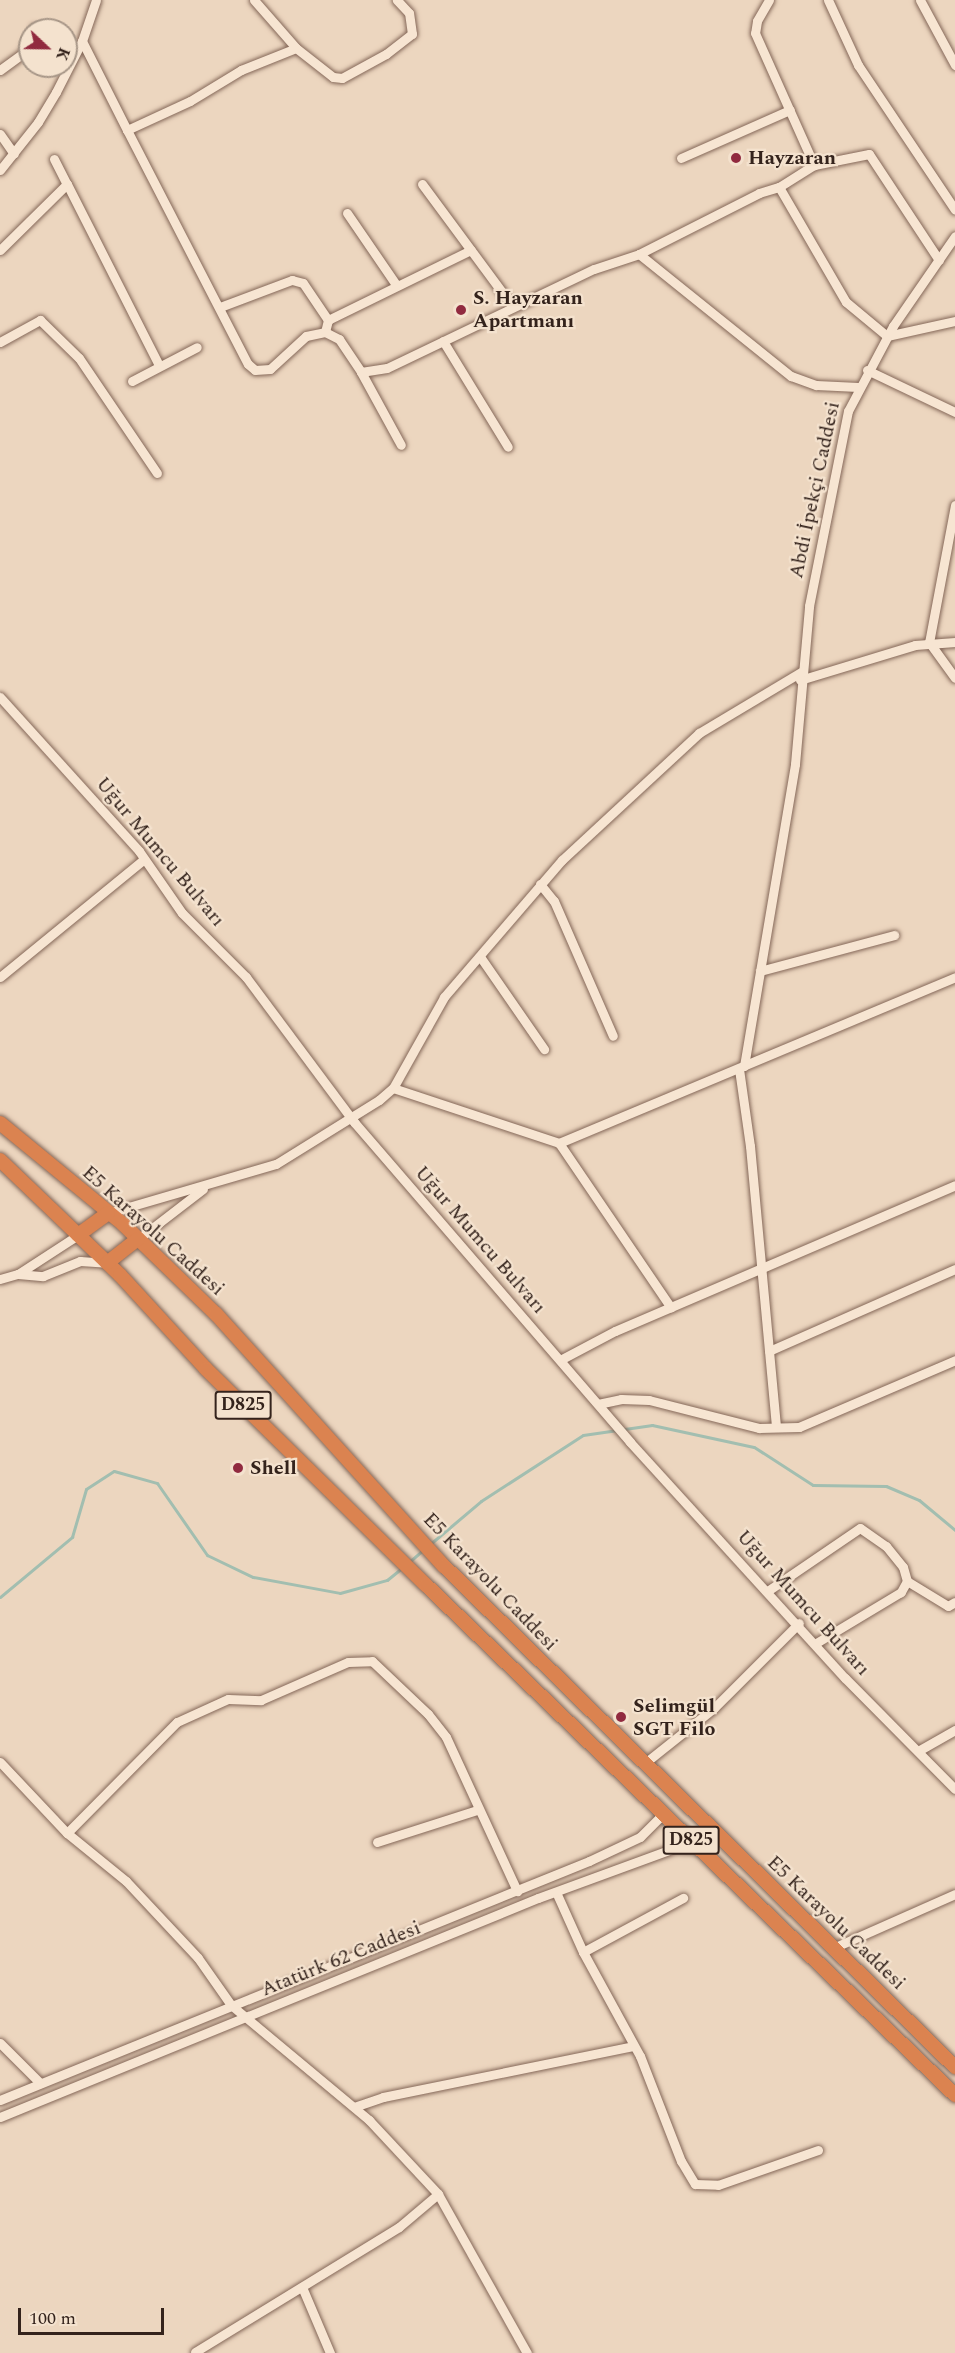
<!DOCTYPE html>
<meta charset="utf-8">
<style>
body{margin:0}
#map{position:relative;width:955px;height:2353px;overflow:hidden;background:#ecd6bf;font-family:Spectral,serif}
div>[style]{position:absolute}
.stream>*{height:3px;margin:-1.5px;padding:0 1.5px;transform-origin:1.5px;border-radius:1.5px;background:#a2beb0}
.roads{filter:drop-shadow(0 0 2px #846758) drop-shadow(0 0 2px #846758)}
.minor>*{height:9px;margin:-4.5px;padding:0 4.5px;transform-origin:4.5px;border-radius:4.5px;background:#f7e5d2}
.highway>*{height:14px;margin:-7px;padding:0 7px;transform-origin:7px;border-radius:7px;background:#db8350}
.dots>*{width:16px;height:16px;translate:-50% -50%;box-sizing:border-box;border:3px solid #f4e2ce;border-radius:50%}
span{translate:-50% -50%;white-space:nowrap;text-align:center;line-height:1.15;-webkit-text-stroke:4.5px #f4e2ce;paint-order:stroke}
.shield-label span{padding:2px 4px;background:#f4e2ce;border:2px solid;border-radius:4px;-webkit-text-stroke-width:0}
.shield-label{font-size:18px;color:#34231c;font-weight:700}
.poi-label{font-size:20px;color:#34231c;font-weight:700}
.left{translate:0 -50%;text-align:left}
.street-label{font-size:20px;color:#34231c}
.north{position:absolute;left:18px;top:18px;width:60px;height:60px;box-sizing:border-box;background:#f4e2ce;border:2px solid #a79687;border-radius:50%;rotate:112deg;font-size:16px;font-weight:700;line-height:24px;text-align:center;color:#34231c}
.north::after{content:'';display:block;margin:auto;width:21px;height:27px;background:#912a3f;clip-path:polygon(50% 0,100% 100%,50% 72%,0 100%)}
.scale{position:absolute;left:18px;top:2308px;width:146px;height:27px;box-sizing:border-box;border:3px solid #34231c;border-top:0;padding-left:8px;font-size:18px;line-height:21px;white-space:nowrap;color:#34231c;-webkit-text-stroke:4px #f4e2ce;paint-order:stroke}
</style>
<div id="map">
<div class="stream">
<i style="left:429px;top:1545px;width:68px;rotate:-40.2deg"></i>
<i style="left:481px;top:1501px;width:121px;rotate:-32.9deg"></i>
<i style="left:583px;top:1435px;width:70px;rotate:-8.2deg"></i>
<i style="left:652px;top:1425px;width:104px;rotate:12.2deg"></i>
<i style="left:754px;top:1447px;width:70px;rotate:32.8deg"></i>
<i style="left:813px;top:1485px;width:73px;rotate:0.8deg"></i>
<i style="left:886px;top:1486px;width:36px;rotate:23deg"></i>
<i style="left:919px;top:1500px;width:47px;rotate:39.8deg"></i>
<i style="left:408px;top:1563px;width:21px;rotate:-41deg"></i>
<i style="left:0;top:1597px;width:94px;rotate:-39.8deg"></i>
<i style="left:72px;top:1537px;width:50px;rotate:-73.7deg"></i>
<i style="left:86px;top:1489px;width:33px;rotate:-33deg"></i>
<i style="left:114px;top:1471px;width:45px;rotate:15.6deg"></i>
<i style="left:157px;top:1483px;width:88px;rotate:55.2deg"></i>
<i style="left:207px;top:1555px;width:51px;rotate:25.6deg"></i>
<i style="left:253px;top:1577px;width:88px;rotate:10.4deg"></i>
<i style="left:340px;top:1593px;width:49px;rotate:-15.5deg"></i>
<i style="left:387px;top:1580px;width:21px;rotate:-39deg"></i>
</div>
<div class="roads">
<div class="minor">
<i style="left:254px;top:0;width:64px;rotate:48.8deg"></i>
<i style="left:296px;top:48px;width:47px;rotate:38.1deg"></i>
<i style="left:333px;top:77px;width:9px;rotate:6deg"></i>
<i style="left:342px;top:78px;width:50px;rotate:-28.6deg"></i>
<i style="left:386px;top:54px;width:33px;rotate:-38deg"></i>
<i style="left:412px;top:34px;width:21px;rotate:-98deg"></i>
<i style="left:409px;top:13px;width:18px;rotate:-133deg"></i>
<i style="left:769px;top:0;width:24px;rotate:120deg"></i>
<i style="left:757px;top:21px;width:12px;rotate:99deg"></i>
<i style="left:755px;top:33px;width:145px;rotate:65.9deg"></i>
<i style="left:828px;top:0;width:72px;rotate:65.2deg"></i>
<i style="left:858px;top:65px;width:174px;rotate:56.2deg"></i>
<i style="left:920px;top:0;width:74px;rotate:61.7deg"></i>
<i style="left:34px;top:30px;width:2px;rotate:-63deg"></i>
<i style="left:82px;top:41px;width:100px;rotate:63.2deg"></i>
<i style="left:127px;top:130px;width:69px;rotate:-24.7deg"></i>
<i style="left:190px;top:101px;width:60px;rotate:-31.3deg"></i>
<i style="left:241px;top:70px;width:59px;rotate:-21.8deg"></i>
<i style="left:0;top:70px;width:29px;rotate:-36deg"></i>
<i style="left:23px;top:53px;width:17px;rotate:-65deg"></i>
<i style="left:127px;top:130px;width:263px;rotate:62.7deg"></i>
<i style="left:248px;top:364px;width:9px;rotate:41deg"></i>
<i style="left:255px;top:370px;width:15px;rotate:-4deg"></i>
<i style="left:270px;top:369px;width:49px;rotate:-42.5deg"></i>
<i style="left:306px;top:336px;width:19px;rotate:-12deg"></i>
<i style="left:325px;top:332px;width:16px;rotate:27deg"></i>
<i style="left:339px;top:339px;width:40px;rotate:56deg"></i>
<i style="left:361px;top:372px;width:26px;rotate:-9deg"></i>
<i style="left:387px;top:368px;width:229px;rotate:-25.6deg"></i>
<i style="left:594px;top:269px;width:47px;rotate:-18.4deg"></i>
<i style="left:639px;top:254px;width:195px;rotate:38.8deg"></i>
<i style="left:791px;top:376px;width:27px;rotate:20deg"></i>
<i style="left:816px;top:385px;width:42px;rotate:2.7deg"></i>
<i style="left:0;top:134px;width:24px;rotate:55deg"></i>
<i style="left:681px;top:158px;width:119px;rotate:-23.8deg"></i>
<i style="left:54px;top:159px;width:28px;rotate:63deg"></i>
<i style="left:0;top:170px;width:61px;rotate:-51.6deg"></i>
<i style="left:38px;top:122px;width:35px;rotate:-59deg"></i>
<i style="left:56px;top:92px;width:57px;rotate:-63deg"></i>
<i style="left:82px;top:41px;width:43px;rotate:-71.1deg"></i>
<i style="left:422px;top:184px;width:153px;rotate:53.5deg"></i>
<i style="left:779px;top:187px;width:133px;rotate:59.8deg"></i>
<i style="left:846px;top:302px;width:53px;rotate:39.7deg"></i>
<i style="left:887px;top:336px;width:70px;rotate:-12.4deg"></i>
<i style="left:347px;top:213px;width:88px;rotate:55.6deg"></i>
<i style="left:0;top:250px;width:94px;rotate:-44.6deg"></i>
<i style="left:67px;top:184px;width:203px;rotate:63.1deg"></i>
<i style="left:639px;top:254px;width:135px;rotate:-26.9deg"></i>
<i style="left:759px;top:193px;width:21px;rotate:-17deg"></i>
<i style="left:779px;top:187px;width:41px;rotate:-32.2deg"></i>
<i style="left:814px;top:165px;width:56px;rotate:-11.3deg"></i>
<i style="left:869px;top:154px;width:127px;rotate:56.6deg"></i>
<i style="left:220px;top:307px;width:77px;rotate:-20.6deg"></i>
<i style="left:292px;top:280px;width:11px;rotate:15deg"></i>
<i style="left:303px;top:283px;width:45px;rotate:56deg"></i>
<i style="left:325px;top:332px;width:12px;rotate:-76deg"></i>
<i style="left:328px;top:320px;width:159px;rotate:-26.1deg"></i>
<i style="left:443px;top:341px;width:124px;rotate:58.5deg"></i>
<i style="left:0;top:342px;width:46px;rotate:-28.8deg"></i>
<i style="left:40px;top:320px;width:54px;rotate:44.3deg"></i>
<i style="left:79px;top:358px;width:139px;rotate:55.9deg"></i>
<i style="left:867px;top:370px;width:98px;rotate:25.5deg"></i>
<i style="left:361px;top:372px;width:83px;rotate:61.3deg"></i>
<i style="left:132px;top:381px;width:73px;rotate:-27.6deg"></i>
<i style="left:955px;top:505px;width:139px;rotate:100.7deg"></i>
<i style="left:929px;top:642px;width:44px;rotate:54.2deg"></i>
<i style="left:800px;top:680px;width:120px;rotate:-16.9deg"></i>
<i style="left:915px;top:645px;width:40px;rotate:-4.3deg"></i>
<i style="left:0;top:697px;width:207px;rotate:47.9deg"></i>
<i style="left:139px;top:851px;width:75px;rotate:55.3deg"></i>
<i style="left:182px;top:913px;width:91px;rotate:45deg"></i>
<i style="left:246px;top:977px;width:181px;rotate:53.3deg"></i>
<i style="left:354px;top:1122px;width:423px;rotate:49.2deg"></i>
<i style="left:630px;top:1442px;width:319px;rotate:47.7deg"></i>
<i style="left:845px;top:1678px;width:156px;rotate:45.3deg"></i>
<i style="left:540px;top:884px;width:22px;rotate:51deg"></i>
<i style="left:554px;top:901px;width:147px;rotate:66.4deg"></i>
<i style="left:481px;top:958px;width:111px;rotate:55.3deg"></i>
<i style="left:760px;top:971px;width:139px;rotate:-15deg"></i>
<i style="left:0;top:977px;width:186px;rotate:-39.3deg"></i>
<i style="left:744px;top:1066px;width:306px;rotate:-80.4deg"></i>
<i style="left:795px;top:764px;width:159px;rotate:-84.9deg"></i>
<i style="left:809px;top:606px;width:199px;rotate:-78.7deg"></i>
<i style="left:848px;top:411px;width:96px;rotate:-62.1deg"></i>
<i style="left:893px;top:326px;width:109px;rotate:-55.4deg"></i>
<i style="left:739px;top:1069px;width:78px;rotate:81.9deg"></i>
<i style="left:750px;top:1146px;width:280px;rotate:84.7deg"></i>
<i style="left:393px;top:1088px;width:175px;rotate:18.3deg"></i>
<i style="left:559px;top:1143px;width:429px;rotate:-22.7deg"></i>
<i style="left:559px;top:1143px;width:199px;rotate:55.8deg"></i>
<i style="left:108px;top:1213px;width:175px;rotate:-16.3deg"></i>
<i style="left:276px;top:1164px;width:121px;rotate:-31.9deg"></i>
<i style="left:379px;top:1100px;width:18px;rotate:-41deg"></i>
<i style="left:393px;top:1088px;width:104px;rotate:-60.7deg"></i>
<i style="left:444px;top:997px;width:181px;rotate:-49.3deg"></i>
<i style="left:562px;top:860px;width:187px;rotate:-42.8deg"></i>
<i style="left:699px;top:733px;width:119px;rotate:-30.9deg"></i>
<i style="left:138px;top:1239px;width:82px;rotate:-37.6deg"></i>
<i style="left:18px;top:1274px;width:25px;rotate:5deg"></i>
<i style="left:43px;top:1276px;width:40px;rotate:-22deg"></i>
<i style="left:80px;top:1261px;width:27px;rotate:4deg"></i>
<i style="left:0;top:1279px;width:19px;rotate:-16deg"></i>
<i style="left:18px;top:1274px;width:72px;rotate:-33deg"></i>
<i style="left:769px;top:1351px;width:203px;rotate:-23.8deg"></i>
<i style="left:560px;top:1360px;width:62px;rotate:-27.8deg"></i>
<i style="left:615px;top:1331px;width:370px;rotate:-23.2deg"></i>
<i style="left:598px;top:1404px;width:24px;rotate:-12deg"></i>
<i style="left:621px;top:1399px;width:28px;rotate:2deg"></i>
<i style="left:649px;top:1400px;width:114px;rotate:14.3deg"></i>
<i style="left:759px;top:1428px;width:40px;rotate:-1.4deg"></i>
<i style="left:799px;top:1427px;width:170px;rotate:-23.2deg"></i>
<i style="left:907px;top:1581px;width:48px;rotate:31.4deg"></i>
<i style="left:948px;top:1606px;width:8px;rotate:-30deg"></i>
<i style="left:769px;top:1590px;width:110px;rotate:-34.3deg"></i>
<i style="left:860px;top:1528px;width:32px;rotate:35deg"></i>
<i style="left:886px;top:1546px;width:27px;rotate:51deg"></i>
<i style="left:903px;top:1567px;width:15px;rotate:74deg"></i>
<i style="left:907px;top:1581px;width:13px;rotate:119deg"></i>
<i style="left:901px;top:1592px;width:99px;rotate:149deg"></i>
<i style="left:918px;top:1751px;width:43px;rotate:-29.6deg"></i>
<i style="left:0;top:1762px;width:98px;rotate:46.7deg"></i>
<i style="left:67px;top:1833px;width:76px;rotate:39.1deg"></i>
<i style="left:126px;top:1881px;width:105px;rotate:46.9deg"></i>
<i style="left:198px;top:1958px;width:57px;rotate:54.9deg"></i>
<i style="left:231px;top:2005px;width:180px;rotate:39.8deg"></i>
<i style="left:369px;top:2120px;width:101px;rotate:47deg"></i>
<i style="left:438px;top:2194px;width:182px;rotate:60.8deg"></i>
<i style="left:645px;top:1763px;width:88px;rotate:-38.6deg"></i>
<i style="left:714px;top:1708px;width:120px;rotate:-45deg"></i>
<i style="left:67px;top:1833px;width:156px;rotate:-45.3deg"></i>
<i style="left:177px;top:1722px;width:56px;rotate:-24.3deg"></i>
<i style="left:228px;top:1699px;width:33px;rotate:2deg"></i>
<i style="left:261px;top:1700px;width:95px;rotate:-23.6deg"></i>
<i style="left:348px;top:1662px;width:24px;rotate:-2deg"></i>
<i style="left:372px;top:1661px;width:77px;rotate:43.4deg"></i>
<i style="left:428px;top:1714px;width:29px;rotate:52deg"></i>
<i style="left:446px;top:1737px;width:170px;rotate:65.2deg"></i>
<i style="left:377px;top:1842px;width:105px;rotate:-17.7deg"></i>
<i style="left:556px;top:1892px;width:66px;rotate:65.8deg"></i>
<i style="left:583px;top:1952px;width:119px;rotate:61.3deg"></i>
<i style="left:640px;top:2056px;width:113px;rotate:68.7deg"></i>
<i style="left:681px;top:2161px;width:27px;rotate:59deg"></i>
<i style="left:695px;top:2184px;width:23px;rotate:2deg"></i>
<i style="left:718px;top:2185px;width:106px;rotate:-19.3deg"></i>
<i style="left:833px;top:1948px;width:133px;rotate:-23.9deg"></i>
<i style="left:583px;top:1952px;width:114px;rotate:-28.4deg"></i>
<i style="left:0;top:2043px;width:57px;rotate:45deg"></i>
<i style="left:0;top:2100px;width:636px;rotate:-22.09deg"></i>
<i style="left:589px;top:1861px;width:56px;rotate:-25.2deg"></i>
<i style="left:640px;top:1837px;width:33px;rotate:-45deg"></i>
<i style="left:354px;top:2107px;width:31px;rotate:-19deg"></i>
<i style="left:383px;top:2097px;width:255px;rotate:-11.5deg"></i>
<i style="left:0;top:2117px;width:581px;rotate:-22.15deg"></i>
<i style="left:538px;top:1898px;width:146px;rotate:-20.1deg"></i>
<i style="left:675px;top:1848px;width:25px;rotate:2deg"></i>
<i style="left:302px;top:2287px;width:72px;rotate:67deg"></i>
<i style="left:195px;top:2352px;width:239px;rotate:-31.5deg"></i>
<i style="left:399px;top:2227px;width:51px;rotate:-40.2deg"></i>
</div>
<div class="highway">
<i style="left:0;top:1123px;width:161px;rotate:39.4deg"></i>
<i style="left:124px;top:1225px;width:128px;rotate:44.1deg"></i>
<i style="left:216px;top:1314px;width:340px;rotate:47.9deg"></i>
<i style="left:444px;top:1566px;width:716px;rotate:44.43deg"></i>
<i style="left:0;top:1160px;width:166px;rotate:43.8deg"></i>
<i style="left:120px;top:1275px;width:127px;rotate:47.5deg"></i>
<i style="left:206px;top:1369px;width:308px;rotate:44.5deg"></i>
<i style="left:426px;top:1585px;width:735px;rotate:43.95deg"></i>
<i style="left:78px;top:1235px;width:37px;rotate:-36deg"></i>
<i style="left:107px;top:1263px;width:39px;rotate:-38deg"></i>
</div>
</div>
<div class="dots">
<i style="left:736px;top:158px;background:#912a3f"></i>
<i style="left:461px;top:310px;background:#912a3f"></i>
<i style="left:238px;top:1468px;background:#912a3f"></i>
<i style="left:621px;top:1717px;background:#912a3f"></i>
</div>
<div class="shield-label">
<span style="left:243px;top:1405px">D825</span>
<span style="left:691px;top:1840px">D825</span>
</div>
<div class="poi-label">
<span class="left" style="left:748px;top:158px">Hayzaran</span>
<span class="left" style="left:473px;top:310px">S. Hayzaran<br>Apartmanı</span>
<span class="left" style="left:250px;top:1468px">Shell</span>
<span class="left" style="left:633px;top:1718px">Selimgül<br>SGT Filo</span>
</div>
<div class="street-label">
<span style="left:815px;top:490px;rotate:-78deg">Abdi İpekçi Caddesi</span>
<span style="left:160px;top:852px;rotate:50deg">Uğur Mumcu Bulvarı</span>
<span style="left:153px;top:1231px;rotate:42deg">E5 Karayolu Caddesi</span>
<span style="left:480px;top:1240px;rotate:49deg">Uğur Mumcu Bulvarı</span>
<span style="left:490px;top:1582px;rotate:46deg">E5 Karayolu Caddesi</span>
<span style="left:803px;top:1603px;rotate:48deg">Uğur Mumcu Bulvarı</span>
<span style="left:836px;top:1923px;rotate:44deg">E5 Karayolu Caddesi</span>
<span style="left:341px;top:1959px;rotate:-22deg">Atatürk 62 Caddesi</span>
</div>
<div class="north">K</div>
<div class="scale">100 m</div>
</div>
